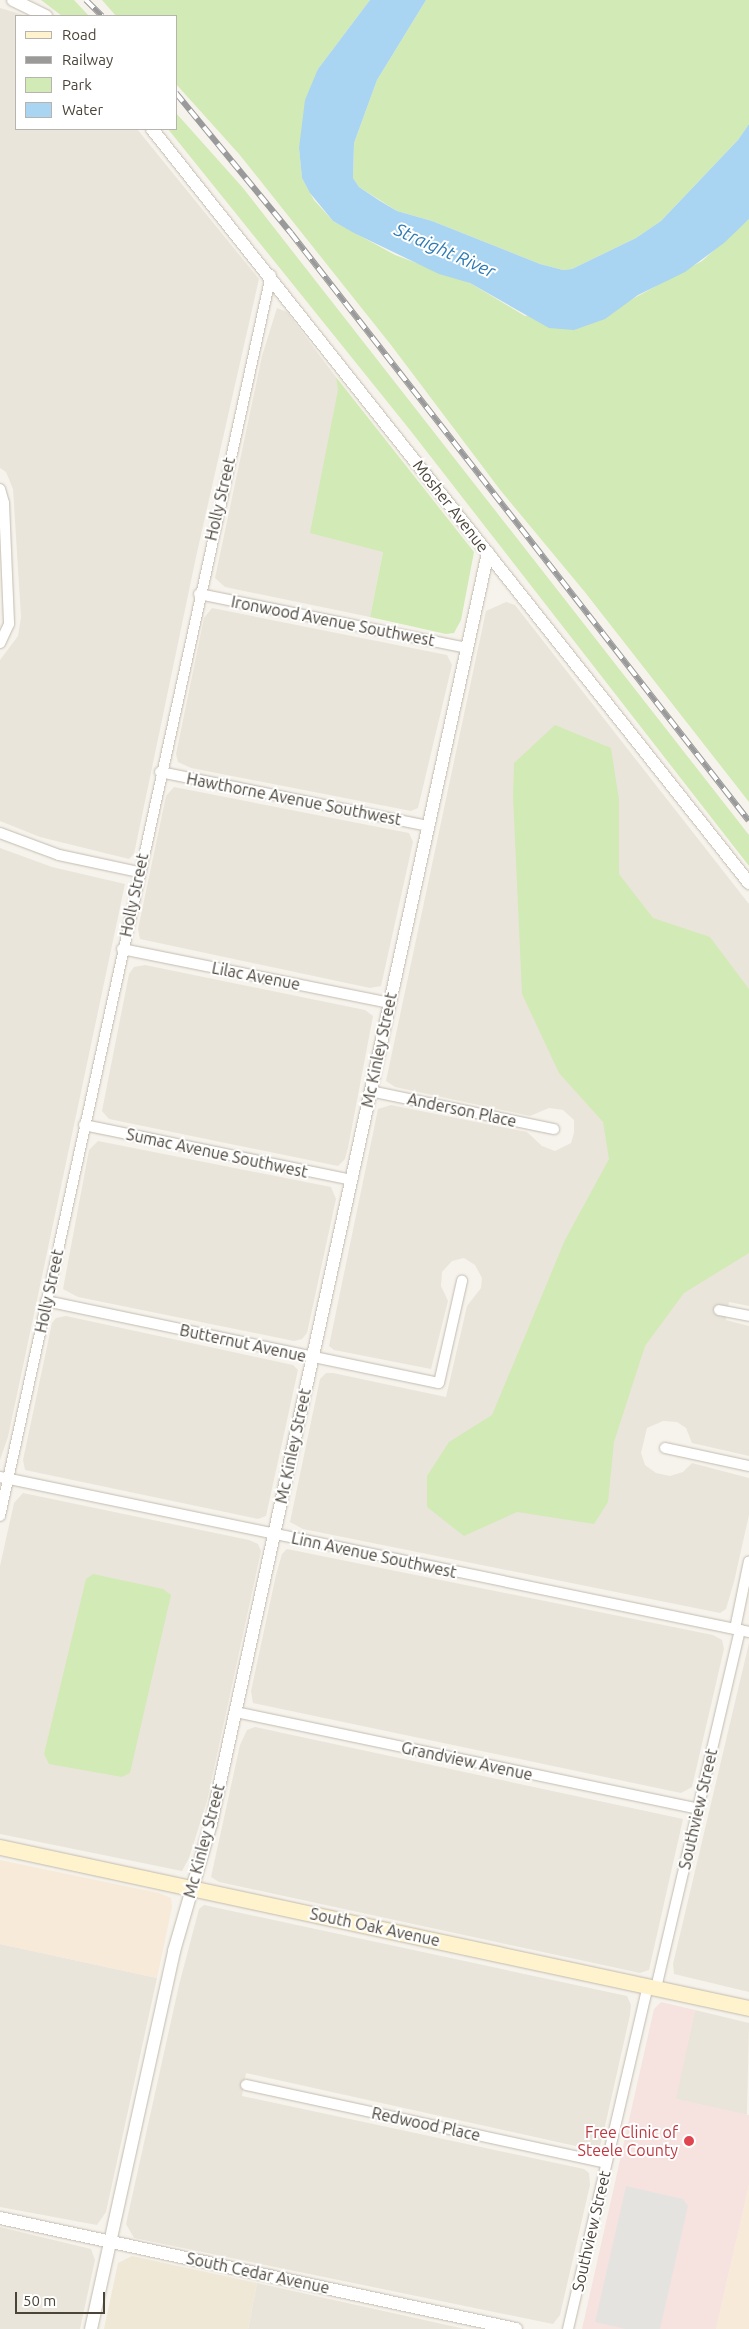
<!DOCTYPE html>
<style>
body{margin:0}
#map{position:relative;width:749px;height:2329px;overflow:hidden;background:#f6f3ec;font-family:Ubuntu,sans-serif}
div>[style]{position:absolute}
.residential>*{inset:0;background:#eae5da}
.commercial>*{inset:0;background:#f7ead8}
.education>*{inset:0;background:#efe8d6}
.medical>*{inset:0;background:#f6e3e0}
.green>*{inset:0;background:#d2eab5}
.parking>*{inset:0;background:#e5e3e0}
.water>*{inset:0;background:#a9d4f2}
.roads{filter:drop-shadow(0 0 1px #c2bbae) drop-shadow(0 0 1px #c2bbae)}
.minor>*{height:10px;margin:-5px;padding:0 5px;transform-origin:5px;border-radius:5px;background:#fff}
.tertiary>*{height:12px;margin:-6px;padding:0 6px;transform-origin:6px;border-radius:6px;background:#fff}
.secondary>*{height:15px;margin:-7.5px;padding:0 7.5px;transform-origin:7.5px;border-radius:7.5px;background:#fff3cd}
.rail>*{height:5.5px;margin-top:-2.75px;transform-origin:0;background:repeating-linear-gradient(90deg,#fff 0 11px,#9a9a9a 0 22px);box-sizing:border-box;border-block:1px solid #9a9a9a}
.dots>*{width:14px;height:14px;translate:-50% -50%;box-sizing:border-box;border:2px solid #fff;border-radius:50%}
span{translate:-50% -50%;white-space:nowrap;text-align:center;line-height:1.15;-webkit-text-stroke:4px #fff;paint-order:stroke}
.street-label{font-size:16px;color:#4b4439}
.health-label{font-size:16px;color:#be3a42}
.right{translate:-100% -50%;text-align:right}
.water-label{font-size:18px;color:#2e7ab2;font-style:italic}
.legend{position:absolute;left:15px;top:15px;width:162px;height:115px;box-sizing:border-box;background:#fff;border:1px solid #b7b4b0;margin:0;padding:6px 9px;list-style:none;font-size:15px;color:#4b4439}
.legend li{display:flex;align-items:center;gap:10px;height:25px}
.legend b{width:25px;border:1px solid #b7b4b0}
.scale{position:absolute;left:15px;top:2292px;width:90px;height:22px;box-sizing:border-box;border:2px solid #4b4439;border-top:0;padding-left:6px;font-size:15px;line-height:18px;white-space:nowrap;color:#4b4439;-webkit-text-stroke:4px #fff;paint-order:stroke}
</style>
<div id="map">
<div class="residential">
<i style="clip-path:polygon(0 8px,27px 16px,16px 16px,16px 129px,137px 129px,259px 279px,196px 557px,134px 854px,129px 859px,40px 837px,0 821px,0 660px,18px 636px,21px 617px,13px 489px,6px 472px,0 468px)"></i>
<i style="clip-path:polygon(277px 308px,287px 312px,336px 377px,383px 552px,370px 617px,225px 587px,215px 578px,262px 356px)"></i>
<i style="clip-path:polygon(506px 602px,515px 605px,749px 904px,749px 1306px,729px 1302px,726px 1320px,749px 1326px,749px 1456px,692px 1443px,686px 1428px,677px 1422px,663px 1421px,647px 1428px,641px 1453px,645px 1465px,656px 1473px,670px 1476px,683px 1472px,692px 1463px,749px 1478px,749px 1515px,734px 1582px,726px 1609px,720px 1613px,303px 1529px,290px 1522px,320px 1379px,326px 1373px,333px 1373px,446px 1397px,467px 1306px,481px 1288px,482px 1278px,475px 1265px,464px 1258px,452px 1261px,442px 1272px,441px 1286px,448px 1301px,431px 1369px,334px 1350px,329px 1346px,378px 1109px,391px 1105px,527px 1132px,542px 1146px,555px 1151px,571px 1143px,574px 1133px,574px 1120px,563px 1110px,549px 1108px,530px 1116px,395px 1087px,386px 1081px,486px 611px)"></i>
<i style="clip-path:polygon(212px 608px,447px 655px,452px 665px,418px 808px,411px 811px,401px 809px,191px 768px,178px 762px,176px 754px,204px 618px)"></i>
<i style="clip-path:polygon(174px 787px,409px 833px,413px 842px,381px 986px,370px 988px,140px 939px,138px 929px,166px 796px)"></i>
<i style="clip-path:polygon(0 848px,52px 867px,125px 884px,8px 1437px,0 1460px)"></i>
<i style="clip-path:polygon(145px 965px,365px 1010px,373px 1016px,348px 1148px,345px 1159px,338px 1166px,109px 1119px,102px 1111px,129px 974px,134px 967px)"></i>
<i style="clip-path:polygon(98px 1141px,331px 1187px,336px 1199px,307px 1333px,302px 1339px,294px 1341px,78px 1297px,63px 1289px,89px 1150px)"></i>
<i style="clip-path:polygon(66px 1316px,293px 1365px,298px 1370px,266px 1516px,258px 1519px,25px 1470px,23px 1460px,52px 1323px,56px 1318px)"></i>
<i style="clip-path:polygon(23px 1493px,249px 1540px,258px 1544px,261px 1551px,207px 1801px,189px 1858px,182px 1871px,0 1834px,0 1566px,14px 1503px)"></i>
<i style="clip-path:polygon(287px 1549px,713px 1635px,722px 1640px,724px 1649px,692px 1787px,681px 1793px,253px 1703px,251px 1691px,276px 1575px,282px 1554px)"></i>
<i style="clip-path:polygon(749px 1643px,749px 1992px,674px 1974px,673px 1964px)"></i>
<i style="clip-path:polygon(255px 1727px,683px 1819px,649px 1970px,640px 1973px,219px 1882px,211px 1877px,240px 1745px,247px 1730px)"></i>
<i style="clip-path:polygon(204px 1905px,627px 1996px,631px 2005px,630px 2015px,603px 2135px,600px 2146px,589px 2149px,246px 2073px,242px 2096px,584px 2169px,589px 2173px,590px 2185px,560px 2315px,553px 2324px,134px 2238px,126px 2224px,179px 1985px,199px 1909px)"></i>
<i style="clip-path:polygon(0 1944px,157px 1978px,106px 2212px,97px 2225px,0 2207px)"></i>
<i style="clip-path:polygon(695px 2010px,749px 2023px,747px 2115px,675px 2099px)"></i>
<i style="clip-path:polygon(0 2227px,91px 2249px,95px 2260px,80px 2329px,0 2329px)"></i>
<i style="clip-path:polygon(257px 2283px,465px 2329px,248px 2329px)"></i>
</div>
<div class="commercial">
<i style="clip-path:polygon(0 1860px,159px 1893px,171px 1898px,172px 1907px,157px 1978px,0 1944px)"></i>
<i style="clip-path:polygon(749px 2185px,749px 2329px,716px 2329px)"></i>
</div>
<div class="education">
<i style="clip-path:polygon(132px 2256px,257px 2283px,248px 2329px,104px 2329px,118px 2263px)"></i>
</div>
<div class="medical">
<i style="clip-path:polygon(661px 2002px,695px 2010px,676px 2099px,749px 2115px,749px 2185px,716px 2329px,582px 2329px,654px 2009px)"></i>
</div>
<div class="green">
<i style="clip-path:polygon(41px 0,74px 0,89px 16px,62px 16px)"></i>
<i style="clip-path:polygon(102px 0,370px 0,318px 69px,299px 148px,302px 178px,314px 200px,333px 221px,395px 255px,470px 283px,525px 316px,627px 302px,702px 261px,749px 219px,749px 802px,584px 591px,501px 491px,391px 345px,239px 154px,176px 84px,176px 16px,116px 16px)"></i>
<i style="clip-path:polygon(426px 0,749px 0,749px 124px,738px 140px,661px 221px,636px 238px,572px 269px,563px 270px,540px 264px,432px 221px,397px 211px,359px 187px,353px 178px,354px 143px,377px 80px)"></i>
<i style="clip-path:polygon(176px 113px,243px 188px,749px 835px,749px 866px,410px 430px,168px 129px,176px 129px)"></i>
<i style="clip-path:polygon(336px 377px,474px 552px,461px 620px,454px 633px,446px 634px,370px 617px,383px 552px,310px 533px,338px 390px)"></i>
<i style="clip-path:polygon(555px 725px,611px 748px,619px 800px,619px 874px,653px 918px,710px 937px,749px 989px,749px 1253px,684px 1293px,645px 1346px,614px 1442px,608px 1502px,594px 1524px,517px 1512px,464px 1536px,427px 1507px,427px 1476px,449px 1442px,492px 1415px,565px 1240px,609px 1159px,603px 1122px,559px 1073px,522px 994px,513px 796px,514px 763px)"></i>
<i style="clip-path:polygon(93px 1574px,163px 1589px,171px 1595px,130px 1773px,122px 1777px,49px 1764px,44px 1754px,86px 1579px)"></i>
</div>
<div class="parking">
<i style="clip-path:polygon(626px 2186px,683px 2199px,688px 2206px,660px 2329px,625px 2329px,595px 2322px)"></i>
</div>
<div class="water">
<i style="clip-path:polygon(370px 0,426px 0,377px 80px,354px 143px,353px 178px,359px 187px,380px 201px,397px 211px,432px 221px,540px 264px,563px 270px,572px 269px,636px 238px,661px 221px,738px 140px,749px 124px,749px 219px,724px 243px,685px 272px,638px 295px,605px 319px,574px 330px,549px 328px,470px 283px,439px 274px,354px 233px,333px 221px,310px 193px,302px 178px,299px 148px,305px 100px,318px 69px)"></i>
</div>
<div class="roads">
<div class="minor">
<i style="left:0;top:489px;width:15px;rotate:74deg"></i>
<i style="left:4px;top:503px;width:121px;rotate:87.6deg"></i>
<i style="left:9px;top:624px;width:21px;rotate:115deg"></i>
<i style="left:199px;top:594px;width:273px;rotate:11.4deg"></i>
<i style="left:160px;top:772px;width:273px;rotate:11.4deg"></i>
<i style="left:0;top:833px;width:63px;rotate:20.4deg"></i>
<i style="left:59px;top:855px;width:82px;rotate:12deg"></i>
<i style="left:122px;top:949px;width:272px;rotate:11.4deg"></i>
<i style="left:370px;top:1091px;width:188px;rotate:11.7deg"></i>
<i style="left:84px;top:1125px;width:273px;rotate:11.6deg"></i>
<i style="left:46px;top:1301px;width:401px;rotate:11.8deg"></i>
<i style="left:439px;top:1383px;width:105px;rotate:-77.3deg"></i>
<i style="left:719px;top:1310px;width:31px;rotate:11deg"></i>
<i style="left:665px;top:1448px;width:86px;rotate:12.1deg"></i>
<i style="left:0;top:1477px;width:765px;rotate:11.69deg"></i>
<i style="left:0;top:1516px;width:1270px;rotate:-77.68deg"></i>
<i style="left:735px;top:1629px;width:69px;rotate:-78.4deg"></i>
<i style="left:235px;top:1712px;width:473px;rotate:11.8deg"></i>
<i style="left:656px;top:1988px;width:368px;rotate:-76.8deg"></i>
<i style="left:246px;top:2085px;width:368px;rotate:12.2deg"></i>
<i style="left:568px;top:2329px;width:352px;rotate:-76.9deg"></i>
</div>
<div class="tertiary">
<i style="left:13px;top:0;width:37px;rotate:26deg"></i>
<i style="left:152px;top:129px;width:962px;rotate:51.63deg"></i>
<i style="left:0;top:2218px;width:528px;rotate:12.14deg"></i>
<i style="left:91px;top:2329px;width:387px;rotate:-77.6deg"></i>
<i style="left:174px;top:1951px;width:132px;rotate:-73.8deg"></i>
<i style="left:211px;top:1824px;width:1301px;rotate:-77.71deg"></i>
</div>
<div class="secondary">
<i style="left:0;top:1847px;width:766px;rotate:12.13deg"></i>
</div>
</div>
<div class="rail">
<i style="left:86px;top:0;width:23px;rotate:45deg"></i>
<i style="left:176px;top:93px;width:181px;rotate:50.6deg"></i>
<i style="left:291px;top:233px;width:745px;rotate:52.08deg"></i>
</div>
<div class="dots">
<i style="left:689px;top:2141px;background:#e0444e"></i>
</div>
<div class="street-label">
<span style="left:220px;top:499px;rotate:-77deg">Holly Street</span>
<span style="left:451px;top:506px;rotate:52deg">Mosher Avenue</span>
<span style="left:333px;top:621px;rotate:11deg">Ironwood Avenue Southwest</span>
<span style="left:294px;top:799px;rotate:11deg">Hawthorne Avenue Southwest</span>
<span style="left:134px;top:895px;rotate:-78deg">Holly Street</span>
<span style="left:256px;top:976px;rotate:11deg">Lilac Avenue</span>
<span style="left:379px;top:1050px;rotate:-78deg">Mc Kinley Street</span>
<span style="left:462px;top:1110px;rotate:12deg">Anderson Place</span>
<span style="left:217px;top:1153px;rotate:12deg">Sumac Avenue Southwest</span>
<span style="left:49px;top:1291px;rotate:-78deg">Holly Street</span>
<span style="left:243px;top:1343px;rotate:12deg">Butternut Avenue</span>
<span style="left:293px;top:1446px;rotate:-78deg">Mc Kinley Street</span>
<span style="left:374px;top:1555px;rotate:12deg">Linn Avenue Southwest</span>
<span style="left:467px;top:1761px;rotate:12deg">Grandview Avenue</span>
<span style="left:698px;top:1809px;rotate:-77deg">Southview Street</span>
<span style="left:204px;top:1841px;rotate:-75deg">Mc Kinley Street</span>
<span style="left:375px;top:1927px;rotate:12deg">South Oak Avenue</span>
<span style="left:426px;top:2124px;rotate:12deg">Redwood Place</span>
<span style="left:591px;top:2231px;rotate:-77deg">Southview Street</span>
<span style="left:258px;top:2273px;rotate:12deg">South Cedar Avenue</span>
</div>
<div class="health-label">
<span class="right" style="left:678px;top:2141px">Free Clinic of<br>Steele County</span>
</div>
<div class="water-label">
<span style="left:445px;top:250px;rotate:24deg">Straight River</span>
</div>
<ul class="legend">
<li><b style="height:6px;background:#fff3cd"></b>Road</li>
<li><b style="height:6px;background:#9a9a9a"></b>Railway</li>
<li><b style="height:14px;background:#d2eab5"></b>Park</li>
<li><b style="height:14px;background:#a9d4f2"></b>Water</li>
</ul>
<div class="scale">50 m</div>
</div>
